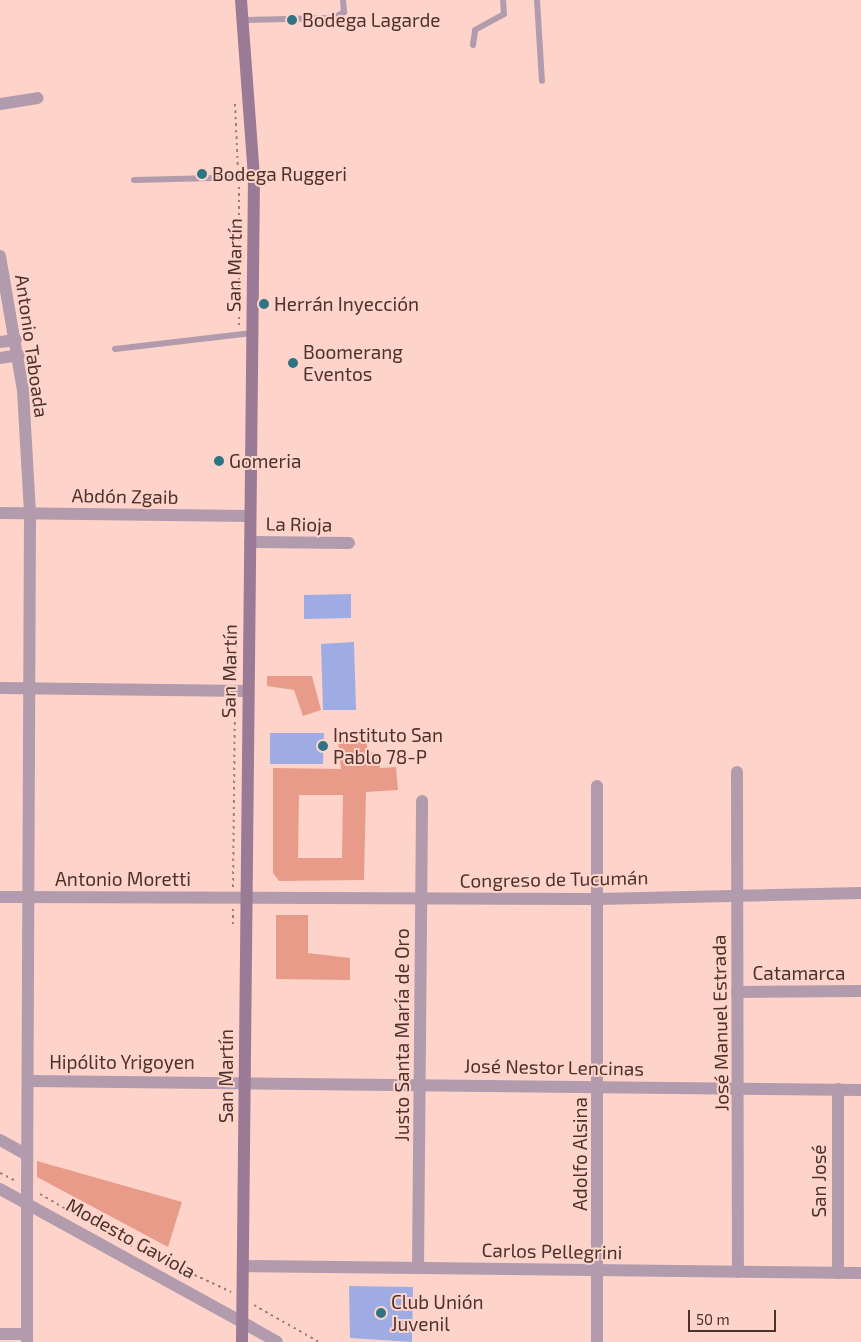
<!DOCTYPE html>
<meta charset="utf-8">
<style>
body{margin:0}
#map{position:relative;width:861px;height:1342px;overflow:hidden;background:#fed4ca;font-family:"Exo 2",sans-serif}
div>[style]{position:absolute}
.green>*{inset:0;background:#9eace3}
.building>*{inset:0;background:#e99b8a}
.path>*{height:2px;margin-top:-1px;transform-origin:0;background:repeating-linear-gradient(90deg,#9f7d76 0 2.5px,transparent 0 6.5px)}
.service>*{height:6px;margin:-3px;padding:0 3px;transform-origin:3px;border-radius:3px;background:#b29bad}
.minor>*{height:12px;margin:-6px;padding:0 6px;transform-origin:6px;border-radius:6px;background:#b29bad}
.tertiary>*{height:12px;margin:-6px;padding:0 6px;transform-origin:6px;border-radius:6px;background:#b29bad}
.secondary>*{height:12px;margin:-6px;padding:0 6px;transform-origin:6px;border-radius:6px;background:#9b7a95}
.dots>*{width:14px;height:14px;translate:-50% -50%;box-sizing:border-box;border:2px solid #fed4ca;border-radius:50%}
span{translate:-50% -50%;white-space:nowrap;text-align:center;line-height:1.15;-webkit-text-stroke:4px #fed4ca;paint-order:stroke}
.poi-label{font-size:19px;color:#4d322c}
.left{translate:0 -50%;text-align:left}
.street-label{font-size:19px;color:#4d322c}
.scale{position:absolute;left:688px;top:1310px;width:88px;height:22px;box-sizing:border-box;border:2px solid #4d322c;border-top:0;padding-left:6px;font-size:15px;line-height:18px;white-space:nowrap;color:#4d322c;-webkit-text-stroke:4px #fed4ca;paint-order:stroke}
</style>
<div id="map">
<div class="green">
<i style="clip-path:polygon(351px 594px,351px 618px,304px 619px,304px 595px)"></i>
<i style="clip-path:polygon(354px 642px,356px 710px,323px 710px,321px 644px)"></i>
<i style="clip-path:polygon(270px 733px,324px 733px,323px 764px,270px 764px)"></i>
<i style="clip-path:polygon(349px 1286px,413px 1287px,412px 1342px,350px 1338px)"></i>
</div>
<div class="building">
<i style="clip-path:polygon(267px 676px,312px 676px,321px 710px,303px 716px,294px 690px,267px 686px)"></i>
<i style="clip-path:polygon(evenodd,366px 738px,368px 753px,379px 752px,380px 768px,396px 767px,398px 790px,366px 792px,364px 880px,279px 881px,273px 873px,273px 768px,341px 769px,338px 740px,366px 738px,299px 795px,343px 795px,342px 858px,298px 858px,299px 795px)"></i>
<i style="clip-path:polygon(276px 915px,308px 915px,308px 953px,350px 958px,350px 980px,276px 979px)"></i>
<i style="clip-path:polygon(37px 1161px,182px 1202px,168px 1247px,37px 1177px)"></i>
</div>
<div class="path">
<i style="left:235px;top:104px;width:66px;rotate:87.4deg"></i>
<i style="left:239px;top:187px;width:138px;rotate:90deg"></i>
<i style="left:235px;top:679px;width:35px;rotate:-88deg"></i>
<i style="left:233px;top:887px;width:185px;rotate:-89.4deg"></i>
<i style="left:233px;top:909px;width:18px;rotate:90deg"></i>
<i style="left:0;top:1173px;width:18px;rotate:27deg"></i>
<i style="left:40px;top:1194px;width:90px;rotate:30deg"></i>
<i style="left:118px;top:1239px;width:125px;rotate:25.1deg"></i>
<i style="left:254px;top:1305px;width:75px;rotate:29.6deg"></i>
</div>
<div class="service">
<i style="left:537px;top:0;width:81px;rotate:86.5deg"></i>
<i style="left:244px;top:20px;width:90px;rotate:-1.3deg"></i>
<i style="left:334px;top:18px;width:12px;rotate:-31deg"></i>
<i style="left:344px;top:12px;width:12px;rotate:-95deg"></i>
<i style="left:473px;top:45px;width:15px;rotate:-82deg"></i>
<i style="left:475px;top:30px;width:33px;rotate:-29deg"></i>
<i style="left:504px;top:14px;width:14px;rotate:-94deg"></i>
<i style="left:134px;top:180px;width:120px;rotate:-1.4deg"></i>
<i style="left:115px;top:349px;width:138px;rotate:-6.7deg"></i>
</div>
<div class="minor">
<i style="left:0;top:104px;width:38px;rotate:-9deg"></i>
<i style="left:0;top:256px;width:137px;rotate:80.3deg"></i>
<i style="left:23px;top:391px;width:123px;rotate:86.7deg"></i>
<i style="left:30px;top:514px;width:687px;rotate:90.25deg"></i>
<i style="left:0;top:342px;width:16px;rotate:-7deg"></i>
<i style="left:0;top:358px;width:19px;rotate:-9deg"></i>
<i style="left:0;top:513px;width:250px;rotate:0.7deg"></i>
<i style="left:250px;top:542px;width:99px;rotate:0.6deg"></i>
<i style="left:0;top:688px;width:248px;rotate:0.7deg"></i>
<i style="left:737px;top:772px;width:500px;rotate:89.89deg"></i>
<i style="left:597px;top:786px;width:556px;rotate:90deg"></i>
<i style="left:0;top:897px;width:598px;rotate:0.19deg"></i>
<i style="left:598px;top:899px;width:263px;rotate:-1.3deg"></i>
<i style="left:737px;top:992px;width:124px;rotate:-0.5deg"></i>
<i style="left:28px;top:1081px;width:833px;rotate:0.62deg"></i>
<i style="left:0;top:1140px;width:31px;rotate:29deg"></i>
<i style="left:243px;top:1266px;width:618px;rotate:0.65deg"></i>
<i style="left:418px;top:1268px;width:467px;rotate:-89.5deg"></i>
<i style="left:838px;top:1273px;width:184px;rotate:-90deg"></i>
<i style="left:242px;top:1322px;width:40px;rotate:29.7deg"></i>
<i style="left:0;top:1334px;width:27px"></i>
</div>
<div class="tertiary">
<i style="left:0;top:1189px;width:276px;rotate:28.8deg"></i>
<i style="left:27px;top:1201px;width:141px;rotate:90deg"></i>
</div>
<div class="secondary">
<i style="left:241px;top:0;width:177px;rotate:85.8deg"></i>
<i style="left:254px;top:177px;width:1165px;rotate:90.59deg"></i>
</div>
<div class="dots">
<i style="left:292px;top:20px;background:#2f7482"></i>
<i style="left:202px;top:174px;background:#2f7482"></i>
<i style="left:264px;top:304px;background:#2f7482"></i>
<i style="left:293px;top:363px;background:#2f7482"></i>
<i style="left:219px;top:461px;background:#2f7482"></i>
<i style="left:323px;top:746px;background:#2f7482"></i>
<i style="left:381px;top:1313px;background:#2f7482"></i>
</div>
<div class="poi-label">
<span class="left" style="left:302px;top:20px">Bodega Lagarde</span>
<span class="left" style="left:212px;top:174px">Bodega Ruggeri</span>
<span class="left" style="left:274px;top:304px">Herrán Inyección</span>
<span class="left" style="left:303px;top:363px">Boomerang<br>Eventos</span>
<span class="left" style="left:229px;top:461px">Gomeria</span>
<span class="left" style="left:333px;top:746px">Instituto San<br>Pablo 78-P</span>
<span class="left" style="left:391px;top:1313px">Club Unión<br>Juvenil</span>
</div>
<div class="street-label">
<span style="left:234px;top:265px;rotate:-89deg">San Martín</span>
<span style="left:32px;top:346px;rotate:82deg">Antonio Taboada</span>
<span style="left:125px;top:496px;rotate:1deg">Abdón Zgaib</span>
<span style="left:299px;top:524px;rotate:1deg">La Rioja</span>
<span style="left:229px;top:671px;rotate:-89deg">San Martín</span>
<span style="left:123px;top:879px">Antonio Moretti</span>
<span style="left:554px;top:879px;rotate:-1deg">Congreso de Tucumán</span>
<span style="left:799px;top:973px">Catamarca</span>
<span style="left:720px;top:1023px;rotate:-91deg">José Manuel Estrada</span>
<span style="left:402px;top:1035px;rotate:-90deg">Justo Santa María de Oro</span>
<span style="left:122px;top:1062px">Hipólito Yrigoyen</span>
<span style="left:554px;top:1067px;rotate:1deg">José Nestor Lencinas</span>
<span style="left:226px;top:1076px;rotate:-90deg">San Martín</span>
<span style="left:580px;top:1154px;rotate:-90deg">Adolfo Alsina</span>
<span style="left:819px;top:1181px;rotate:-90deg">San José</span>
<span style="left:131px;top:1238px;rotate:29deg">Modesto Gaviola</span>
<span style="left:552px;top:1251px;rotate:1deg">Carlos Pellegrini</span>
</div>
<div class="scale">50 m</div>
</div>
